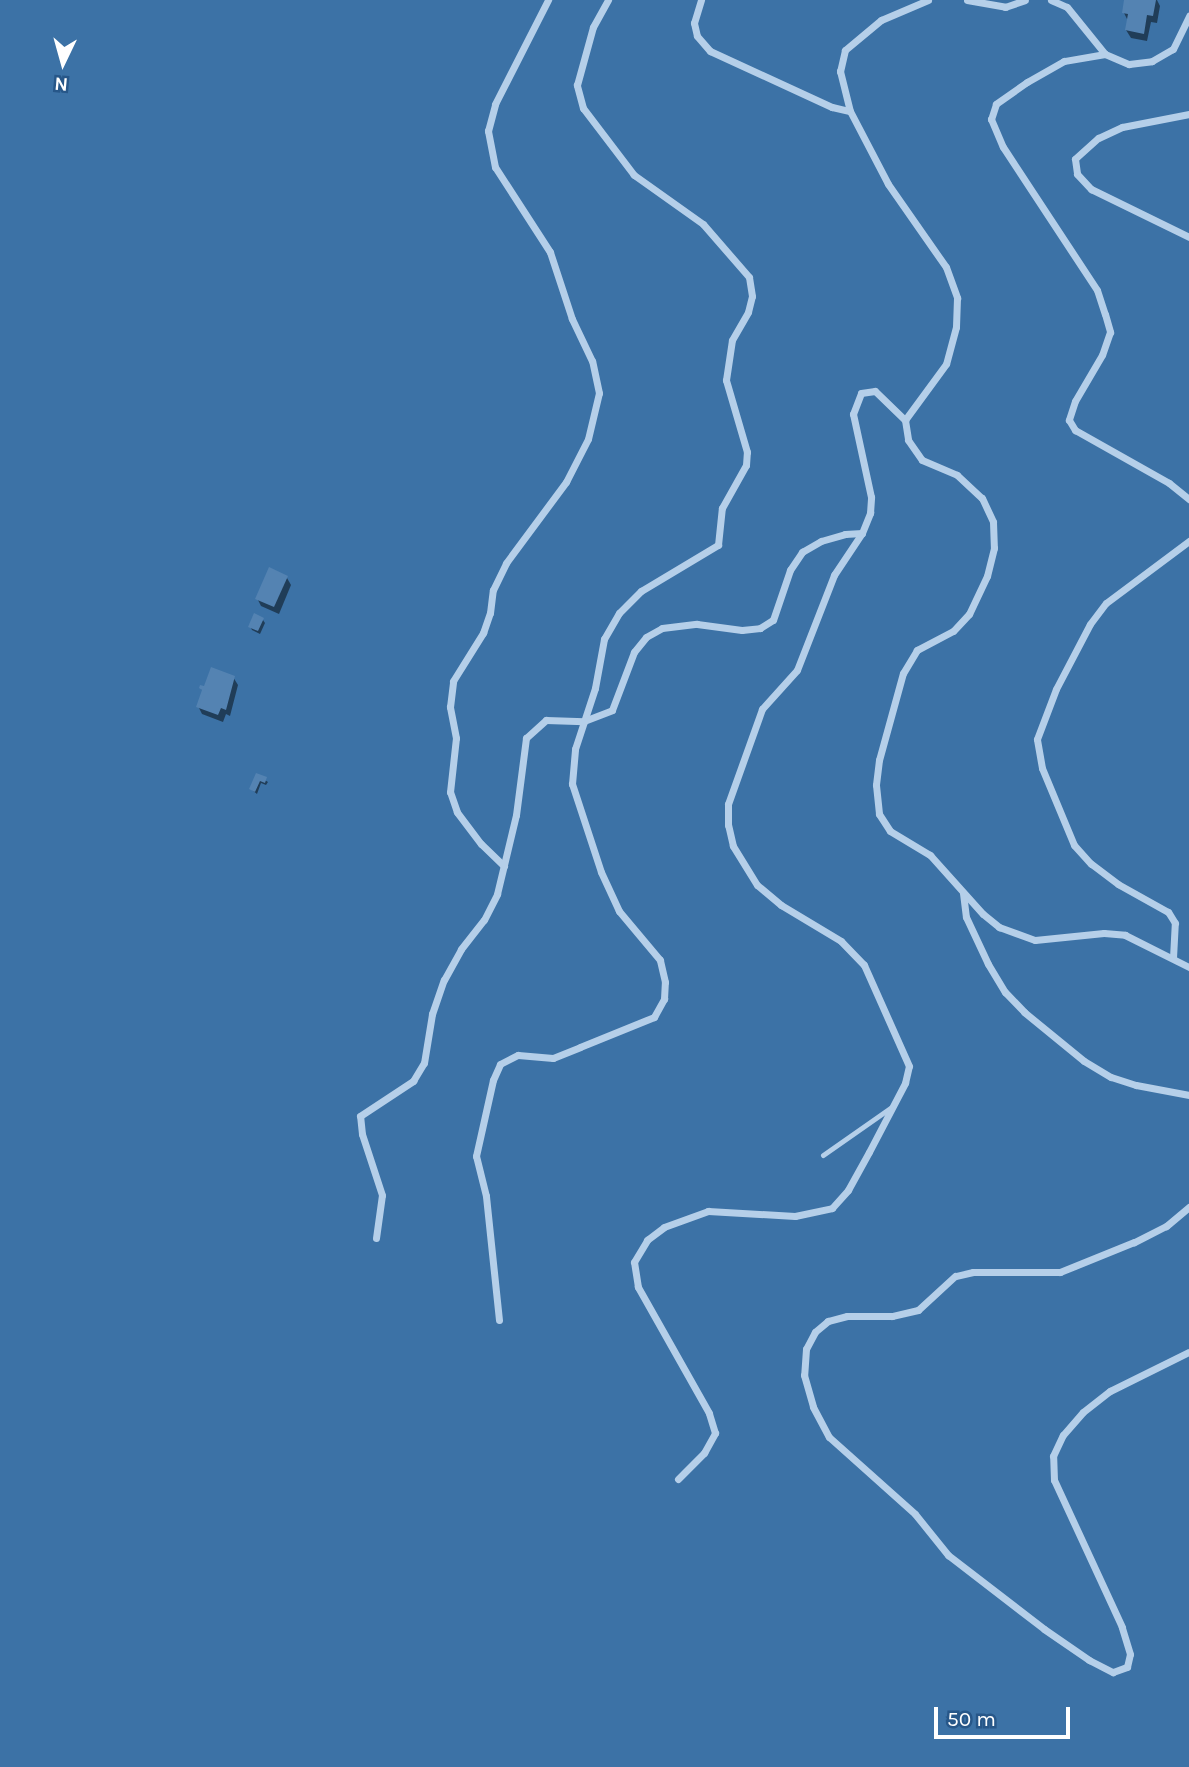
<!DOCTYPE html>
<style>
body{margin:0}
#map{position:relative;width:1189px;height:1767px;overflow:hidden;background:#275789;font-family:Karla,sans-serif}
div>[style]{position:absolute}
.green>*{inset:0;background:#3c72a6}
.shadow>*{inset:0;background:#0007}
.building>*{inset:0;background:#5483b2}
.lane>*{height:5px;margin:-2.5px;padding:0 2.5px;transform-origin:2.5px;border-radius:2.5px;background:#b5cfe9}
.street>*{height:7px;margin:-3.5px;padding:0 3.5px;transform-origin:3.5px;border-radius:3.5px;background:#b5cfe9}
span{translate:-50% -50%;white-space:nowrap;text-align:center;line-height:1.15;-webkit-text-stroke:5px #275789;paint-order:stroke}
.north{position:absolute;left:28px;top:28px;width:70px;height:70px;-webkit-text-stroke:5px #275789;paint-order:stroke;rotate:185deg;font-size:19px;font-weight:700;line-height:28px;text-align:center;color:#fff}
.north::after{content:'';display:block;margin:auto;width:24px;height:32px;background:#fff;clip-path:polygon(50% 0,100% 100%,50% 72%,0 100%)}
.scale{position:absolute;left:934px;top:1707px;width:136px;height:32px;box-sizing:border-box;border:4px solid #fff;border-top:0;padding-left:9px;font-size:21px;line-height:24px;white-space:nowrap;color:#fff;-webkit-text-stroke:5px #275789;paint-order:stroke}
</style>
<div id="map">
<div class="green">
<i style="clip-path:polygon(0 0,1189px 0,1189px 1767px,0 1767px)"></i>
</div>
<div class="shadow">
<i style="clip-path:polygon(1126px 0,1157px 0,1160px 6px,1157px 23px,1151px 22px,1147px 41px,1131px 38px,1126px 30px,1128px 21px,1124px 13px)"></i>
<i style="clip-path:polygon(287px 578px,291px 585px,279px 614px,261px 606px,257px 598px)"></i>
<i style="clip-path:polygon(263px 620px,265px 623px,260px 634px,252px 630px,250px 626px)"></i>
<i style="clip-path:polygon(233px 677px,238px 685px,230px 716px,226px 714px,223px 722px,202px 714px,198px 706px,203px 692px,201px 688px)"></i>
<i style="clip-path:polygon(257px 775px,268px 782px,266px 785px,261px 783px,257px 794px,251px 789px)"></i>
</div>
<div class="building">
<i style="clip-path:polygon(1124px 0,1156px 0,1153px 16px,1147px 15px,1144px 34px,1125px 30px,1128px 14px,1122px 13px)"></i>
<i style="clip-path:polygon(269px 567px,288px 576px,274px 607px,255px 599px)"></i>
<i style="clip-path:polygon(254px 613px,264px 618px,258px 631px,248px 627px)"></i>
<i style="clip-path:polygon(211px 667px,235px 676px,226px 710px,221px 708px,218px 715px,196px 707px,202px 690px,199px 688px,200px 685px,204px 686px)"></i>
<i style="clip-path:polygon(256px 773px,267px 777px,265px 783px,260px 781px,255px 792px,249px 789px)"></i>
</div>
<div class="lane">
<i style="left:823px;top:1155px;width:82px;rotate:-35deg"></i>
</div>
<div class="street">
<i style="left:701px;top:0;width:24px;rotate:107deg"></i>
<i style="left:694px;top:23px;width:13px;rotate:77deg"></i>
<i style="left:697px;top:36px;width:20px;rotate:49deg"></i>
<i style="left:710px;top:51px;width:134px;rotate:24.7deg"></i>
<i style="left:832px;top:107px;width:18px;rotate:13deg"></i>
<i style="left:928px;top:0;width:51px;rotate:156.9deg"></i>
<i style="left:881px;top:20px;width:47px;rotate:140.2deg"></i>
<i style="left:845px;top:50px;width:22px;rotate:103deg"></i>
<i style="left:840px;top:71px;width:41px;rotate:76deg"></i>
<i style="left:850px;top:111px;width:82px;rotate:62.5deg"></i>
<i style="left:888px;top:184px;width:101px;rotate:55.1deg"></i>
<i style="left:946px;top:267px;width:33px;rotate:70deg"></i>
<i style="left:957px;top:298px;width:29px;rotate:92deg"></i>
<i style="left:956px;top:327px;width:38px;rotate:105deg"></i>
<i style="left:946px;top:364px;width:69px;rotate:126.2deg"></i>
<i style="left:905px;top:420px;width:20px;rotate:81deg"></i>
<i style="left:908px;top:440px;width:24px;rotate:55deg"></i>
<i style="left:922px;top:460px;width:38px;rotate:23deg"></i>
<i style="left:957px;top:475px;width:34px;rotate:43deg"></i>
<i style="left:982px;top:498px;width:26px;rotate:65deg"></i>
<i style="left:993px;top:522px;width:26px;rotate:88deg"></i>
<i style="left:994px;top:548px;width:29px;rotate:104deg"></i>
<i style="left:987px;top:576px;width:42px;rotate:115.3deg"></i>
<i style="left:969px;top:614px;width:23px;rotate:133deg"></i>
<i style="left:953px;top:631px;width:41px;rotate:152.2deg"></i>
<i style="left:917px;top:650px;width:27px;rotate:121deg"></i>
<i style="left:903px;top:673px;width:90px;rotate:105.4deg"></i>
<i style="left:879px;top:760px;width:25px;rotate:97deg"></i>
<i style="left:876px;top:785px;width:29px;rotate:84deg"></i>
<i style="left:879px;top:814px;width:20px;rotate:57deg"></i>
<i style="left:890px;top:831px;width:47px;rotate:31deg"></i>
<i style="left:930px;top:855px;width:79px;rotate:48.1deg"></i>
<i style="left:983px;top:914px;width:21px;rotate:39deg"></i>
<i style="left:999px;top:927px;width:38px;rotate:20deg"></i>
<i style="left:1035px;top:940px;width:69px;rotate:-5.8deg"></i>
<i style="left:1104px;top:933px;width:21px;rotate:5deg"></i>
<i style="left:1125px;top:935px;width:72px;rotate:26.6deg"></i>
<i style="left:967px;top:0;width:39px;rotate:10deg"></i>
<i style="left:1005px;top:7px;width:21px;rotate:-19deg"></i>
<i style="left:1051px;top:0;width:17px;rotate:24deg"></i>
<i style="left:1067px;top:7px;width:60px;rotate:51deg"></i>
<i style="left:1105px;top:54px;width:26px;rotate:23deg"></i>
<i style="left:1129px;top:64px;width:23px;rotate:-7deg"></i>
<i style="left:1152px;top:61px;width:24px;rotate:-30deg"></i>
<i style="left:1173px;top:49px;width:37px;rotate:-64deg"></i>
<i style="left:1105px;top:54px;width:42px;rotate:170.3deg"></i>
<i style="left:1064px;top:61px;width:43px;rotate:150.4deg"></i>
<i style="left:1027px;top:82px;width:38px;rotate:145deg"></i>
<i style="left:996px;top:104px;width:16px;rotate:108deg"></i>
<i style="left:991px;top:119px;width:30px;rotate:67deg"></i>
<i style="left:1003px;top:147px;width:171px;rotate:56.7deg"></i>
<i style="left:1097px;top:290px;width:25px;rotate:72deg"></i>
<i style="left:1105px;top:314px;width:19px;rotate:74deg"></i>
<i style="left:1110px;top:332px;width:24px;rotate:109deg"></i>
<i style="left:1102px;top:355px;width:53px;rotate:120.4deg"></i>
<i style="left:1075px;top:401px;width:20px;rotate:108deg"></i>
<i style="left:1069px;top:420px;width:12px;rotate:59deg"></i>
<i style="left:1075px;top:430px;width:108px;rotate:29.4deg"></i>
<i style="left:1169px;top:483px;width:26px;rotate:39deg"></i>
<i style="left:1189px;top:114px;width:68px;rotate:169deg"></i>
<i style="left:1122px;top:127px;width:26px;rotate:155deg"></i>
<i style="left:1098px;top:138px;width:31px;rotate:138deg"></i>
<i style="left:1075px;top:159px;width:15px;rotate:82deg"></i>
<i style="left:1077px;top:174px;width:21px;rotate:47deg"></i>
<i style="left:1091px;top:189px;width:109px;rotate:26.1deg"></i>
<i style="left:504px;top:866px;width:32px;rotate:-136deg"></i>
<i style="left:481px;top:844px;width:40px;rotate:-127deg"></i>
<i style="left:457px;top:812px;width:21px;rotate:-109deg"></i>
<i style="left:450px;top:792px;width:54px;rotate:-83.7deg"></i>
<i style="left:456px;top:738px;width:32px;rotate:-101deg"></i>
<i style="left:450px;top:707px;width:26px;rotate:-83deg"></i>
<i style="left:453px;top:681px;width:57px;rotate:-58deg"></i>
<i style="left:483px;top:633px;width:21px;rotate:-71deg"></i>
<i style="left:490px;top:613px;width:23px;rotate:-83deg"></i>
<i style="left:493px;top:590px;width:30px;rotate:-64deg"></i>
<i style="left:506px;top:563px;width:101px;rotate:-53.5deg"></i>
<i style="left:566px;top:482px;width:48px;rotate:-62.9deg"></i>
<i style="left:588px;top:439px;width:47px;rotate:-76.6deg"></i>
<i style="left:599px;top:393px;width:33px;rotate:-102deg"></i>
<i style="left:592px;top:361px;width:47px;rotate:-115.5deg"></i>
<i style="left:572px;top:319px;width:71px;rotate:-108.2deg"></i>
<i style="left:550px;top:252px;width:101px;rotate:-122.9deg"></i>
<i style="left:495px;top:167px;width:37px;rotate:-101deg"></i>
<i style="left:488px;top:131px;width:28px;rotate:-75deg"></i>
<i style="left:495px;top:104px;width:117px;rotate:-63deg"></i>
<i style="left:963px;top:893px;width:24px;rotate:83deg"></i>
<i style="left:966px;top:917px;width:52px;rotate:64.9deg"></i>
<i style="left:988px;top:964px;width:33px;rotate:59deg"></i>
<i style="left:1005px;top:992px;width:28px;rotate:46deg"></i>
<i style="left:1024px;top:1012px;width:77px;rotate:39.2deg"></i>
<i style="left:1084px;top:1061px;width:31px;rotate:31deg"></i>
<i style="left:1111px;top:1077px;width:26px;rotate:18deg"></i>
<i style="left:1136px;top:1085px;width:54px;rotate:10.7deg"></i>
<i style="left:1173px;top:958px;width:35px;rotate:-87deg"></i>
<i style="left:1175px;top:923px;width:13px;rotate:-122deg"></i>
<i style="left:1168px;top:912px;width:57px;rotate:-150.8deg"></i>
<i style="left:1118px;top:884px;width:34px;rotate:-143deg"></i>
<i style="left:1091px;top:864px;width:25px;rotate:-132deg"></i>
<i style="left:1074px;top:845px;width:83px;rotate:-112.6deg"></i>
<i style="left:1042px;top:768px;width:29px;rotate:-100deg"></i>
<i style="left:1037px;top:739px;width:53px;rotate:-69.2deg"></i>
<i style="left:1056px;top:689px;width:73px;rotate:-62.4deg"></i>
<i style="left:1090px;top:624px;width:26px;rotate:-53deg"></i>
<i style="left:1106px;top:603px;width:104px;rotate:-36.8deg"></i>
<i style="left:1189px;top:1207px;width:30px;rotate:140deg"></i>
<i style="left:1166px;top:1226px;width:36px;rotate:153deg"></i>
<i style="left:1134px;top:1242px;width:80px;rotate:157.9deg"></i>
<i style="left:1060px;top:1272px;width:87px;rotate:180deg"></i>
<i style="left:973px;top:1272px;width:18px;rotate:167deg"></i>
<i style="left:955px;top:1276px;width:50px;rotate:137.4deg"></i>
<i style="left:918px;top:1310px;width:27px;rotate:167deg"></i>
<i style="left:892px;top:1316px;width:45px;rotate:180deg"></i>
<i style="left:847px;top:1316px;width:20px;rotate:165deg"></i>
<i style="left:828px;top:1321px;width:17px;rotate:140deg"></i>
<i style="left:815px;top:1332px;width:19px;rotate:118deg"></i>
<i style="left:806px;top:1349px;width:26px;rotate:94deg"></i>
<i style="left:804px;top:1375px;width:33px;rotate:74deg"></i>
<i style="left:813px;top:1407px;width:34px;rotate:62deg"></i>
<i style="left:829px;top:1437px;width:115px;rotate:41.8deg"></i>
<i style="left:915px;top:1514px;width:53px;rotate:51.2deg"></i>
<i style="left:948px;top:1555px;width:121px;rotate:37.6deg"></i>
<i style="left:1044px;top:1629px;width:55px;rotate:34.6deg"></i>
<i style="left:1089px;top:1660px;width:27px;rotate:27deg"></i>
<i style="left:1113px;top:1672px;width:15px;rotate:-20deg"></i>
<i style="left:1127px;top:1667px;width:13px;rotate:-77deg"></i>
<i style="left:1130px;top:1654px;width:28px;rotate:-107deg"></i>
<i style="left:1122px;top:1627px;width:162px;rotate:-114.8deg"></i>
<i style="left:1054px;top:1480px;width:24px;rotate:-92deg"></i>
<i style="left:1053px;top:1456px;width:23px;rotate:-65deg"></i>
<i style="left:1063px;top:1435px;width:30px;rotate:-49deg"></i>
<i style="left:1083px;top:1412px;width:34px;rotate:-38deg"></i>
<i style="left:1110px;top:1391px;width:88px;rotate:-26.3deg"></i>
<i style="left:376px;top:1238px;width:43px;rotate:-82.1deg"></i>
<i style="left:382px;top:1195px;width:64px;rotate:-108.2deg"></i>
<i style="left:362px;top:1134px;width:18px;rotate:-96deg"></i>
<i style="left:360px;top:1116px;width:64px;rotate:-33.4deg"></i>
<i style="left:413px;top:1081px;width:21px;rotate:-59deg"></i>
<i style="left:424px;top:1063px;width:50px;rotate:-80.7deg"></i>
<i style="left:432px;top:1014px;width:36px;rotate:-71deg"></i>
<i style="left:444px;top:980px;width:35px;rotate:-61deg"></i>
<i style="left:461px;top:949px;width:37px;rotate:-52deg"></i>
<i style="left:484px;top:920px;width:29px;rotate:-63deg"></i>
<i style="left:497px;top:894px;width:81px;rotate:-76.5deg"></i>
<i style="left:516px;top:815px;width:78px;rotate:-82.6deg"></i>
<i style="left:526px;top:738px;width:27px;rotate:-42deg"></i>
<i style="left:546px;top:720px;width:38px;rotate:2deg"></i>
<i style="left:584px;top:721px;width:30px;rotate:-21deg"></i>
<i style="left:612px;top:710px;width:62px;rotate:-69.2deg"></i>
<i style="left:634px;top:652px;width:19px;rotate:-51deg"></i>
<i style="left:646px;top:637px;width:18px;rotate:-29deg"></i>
<i style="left:662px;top:628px;width:35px;rotate:-7deg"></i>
<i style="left:697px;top:624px;width:45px;rotate:7.6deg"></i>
<i style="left:742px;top:630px;width:18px;rotate:-6deg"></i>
<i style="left:760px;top:628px;width:15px;rotate:-32deg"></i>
<i style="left:773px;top:620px;width:53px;rotate:-71.2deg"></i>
<i style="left:790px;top:570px;width:22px;rotate:-56deg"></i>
<i style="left:802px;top:552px;width:22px;rotate:-30deg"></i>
<i style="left:821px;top:541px;width:25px;rotate:-16deg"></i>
<i style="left:845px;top:534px;width:17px;rotate:-3deg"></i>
<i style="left:499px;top:1320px;width:125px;rotate:-96deg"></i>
<i style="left:486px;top:1196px;width:41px;rotate:-104deg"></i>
<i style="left:476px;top:1156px;width:78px;rotate:-77.4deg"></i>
<i style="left:493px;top:1080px;width:17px;rotate:-66deg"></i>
<i style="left:500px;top:1064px;width:20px;rotate:-27deg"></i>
<i style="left:518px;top:1055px;width:35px;rotate:5deg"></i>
<i style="left:553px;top:1058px;width:29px;rotate:-22deg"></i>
<i style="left:580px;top:1047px;width:80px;rotate:-22.1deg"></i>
<i style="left:654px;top:1017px;width:21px;rotate:-61deg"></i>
<i style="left:664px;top:999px;width:17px;rotate:-87deg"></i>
<i style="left:665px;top:982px;width:23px;rotate:-103deg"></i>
<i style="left:660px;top:960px;width:64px;rotate:-129.9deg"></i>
<i style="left:619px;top:911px;width:43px;rotate:-114.8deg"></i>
<i style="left:601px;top:872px;width:93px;rotate:-108.2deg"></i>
<i style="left:572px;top:784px;width:35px;rotate:-85deg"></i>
<i style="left:575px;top:749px;width:64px;rotate:-71.8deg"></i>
<i style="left:595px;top:688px;width:50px;rotate:-79.6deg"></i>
<i style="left:604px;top:639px;width:30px;rotate:-60deg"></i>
<i style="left:619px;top:613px;width:31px;rotate:-45deg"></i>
<i style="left:641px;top:591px;width:90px;rotate:-30.9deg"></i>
<i style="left:718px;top:545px;width:37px;rotate:-84deg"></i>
<i style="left:722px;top:508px;width:49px;rotate:-60.8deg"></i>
<i style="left:746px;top:465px;width:13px;rotate:-86deg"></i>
<i style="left:747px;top:452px;width:75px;rotate:-106.3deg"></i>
<i style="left:726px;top:380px;width:40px;rotate:-81.5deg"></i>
<i style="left:732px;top:340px;width:32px;rotate:-60deg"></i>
<i style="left:748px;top:312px;width:16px;rotate:-76deg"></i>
<i style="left:752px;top:296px;width:19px;rotate:-99deg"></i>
<i style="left:749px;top:277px;width:70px;rotate:-131deg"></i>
<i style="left:703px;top:224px;width:85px;rotate:-144.6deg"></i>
<i style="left:634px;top:175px;width:84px;rotate:-127.3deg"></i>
<i style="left:583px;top:108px;width:24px;rotate:-105deg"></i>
<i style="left:577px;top:85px;width:60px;rotate:-74.6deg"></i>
<i style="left:593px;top:27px;width:31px;rotate:-61deg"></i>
<i style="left:678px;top:1479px;width:37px;rotate:-45deg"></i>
<i style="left:704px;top:1453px;width:23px;rotate:-61deg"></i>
<i style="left:715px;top:1433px;width:21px;rotate:-107deg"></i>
<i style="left:709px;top:1413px;width:145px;rotate:-119.4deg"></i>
<i style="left:638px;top:1287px;width:25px;rotate:-99deg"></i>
<i style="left:634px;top:1262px;width:26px;rotate:-59deg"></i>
<i style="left:647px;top:1240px;width:21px;rotate:-37deg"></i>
<i style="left:664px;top:1227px;width:47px;rotate:-20deg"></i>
<i style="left:708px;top:1211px;width:87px;rotate:3.3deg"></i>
<i style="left:795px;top:1216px;width:38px;rotate:-12deg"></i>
<i style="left:832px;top:1208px;width:24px;rotate:-48deg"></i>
<i style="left:848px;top:1190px;width:43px;rotate:-61.1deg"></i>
<i style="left:869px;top:1152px;width:78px;rotate:-62.4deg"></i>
<i style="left:905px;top:1083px;width:17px;rotate:-77deg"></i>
<i style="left:909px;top:1066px;width:111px;rotate:-114deg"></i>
<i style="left:864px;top:965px;width:33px;rotate:-134deg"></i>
<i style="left:841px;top:941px;width:70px;rotate:-149deg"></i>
<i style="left:781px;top:905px;width:31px;rotate:-140deg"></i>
<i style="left:757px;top:885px;width:46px;rotate:-121.6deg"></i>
<i style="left:733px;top:846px;width:22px;rotate:-103deg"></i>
<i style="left:728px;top:825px;width:21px;rotate:-90deg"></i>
<i style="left:728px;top:804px;width:101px;rotate:-70.3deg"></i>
<i style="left:762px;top:709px;width:52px;rotate:-48.1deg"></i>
<i style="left:797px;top:670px;width:102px;rotate:-68.7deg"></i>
<i style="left:834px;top:575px;width:50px;rotate:-56.3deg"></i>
<i style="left:862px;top:533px;width:22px;rotate:-68deg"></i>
<i style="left:870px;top:513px;width:16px;rotate:-86deg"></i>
<i style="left:871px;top:497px;width:85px;rotate:-102.2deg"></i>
<i style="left:853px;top:414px;width:22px;rotate:-69deg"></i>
<i style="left:861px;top:393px;width:14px;rotate:-8deg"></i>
<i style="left:875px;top:391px;width:42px;rotate:44deg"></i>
</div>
<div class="north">N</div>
<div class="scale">50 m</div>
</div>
